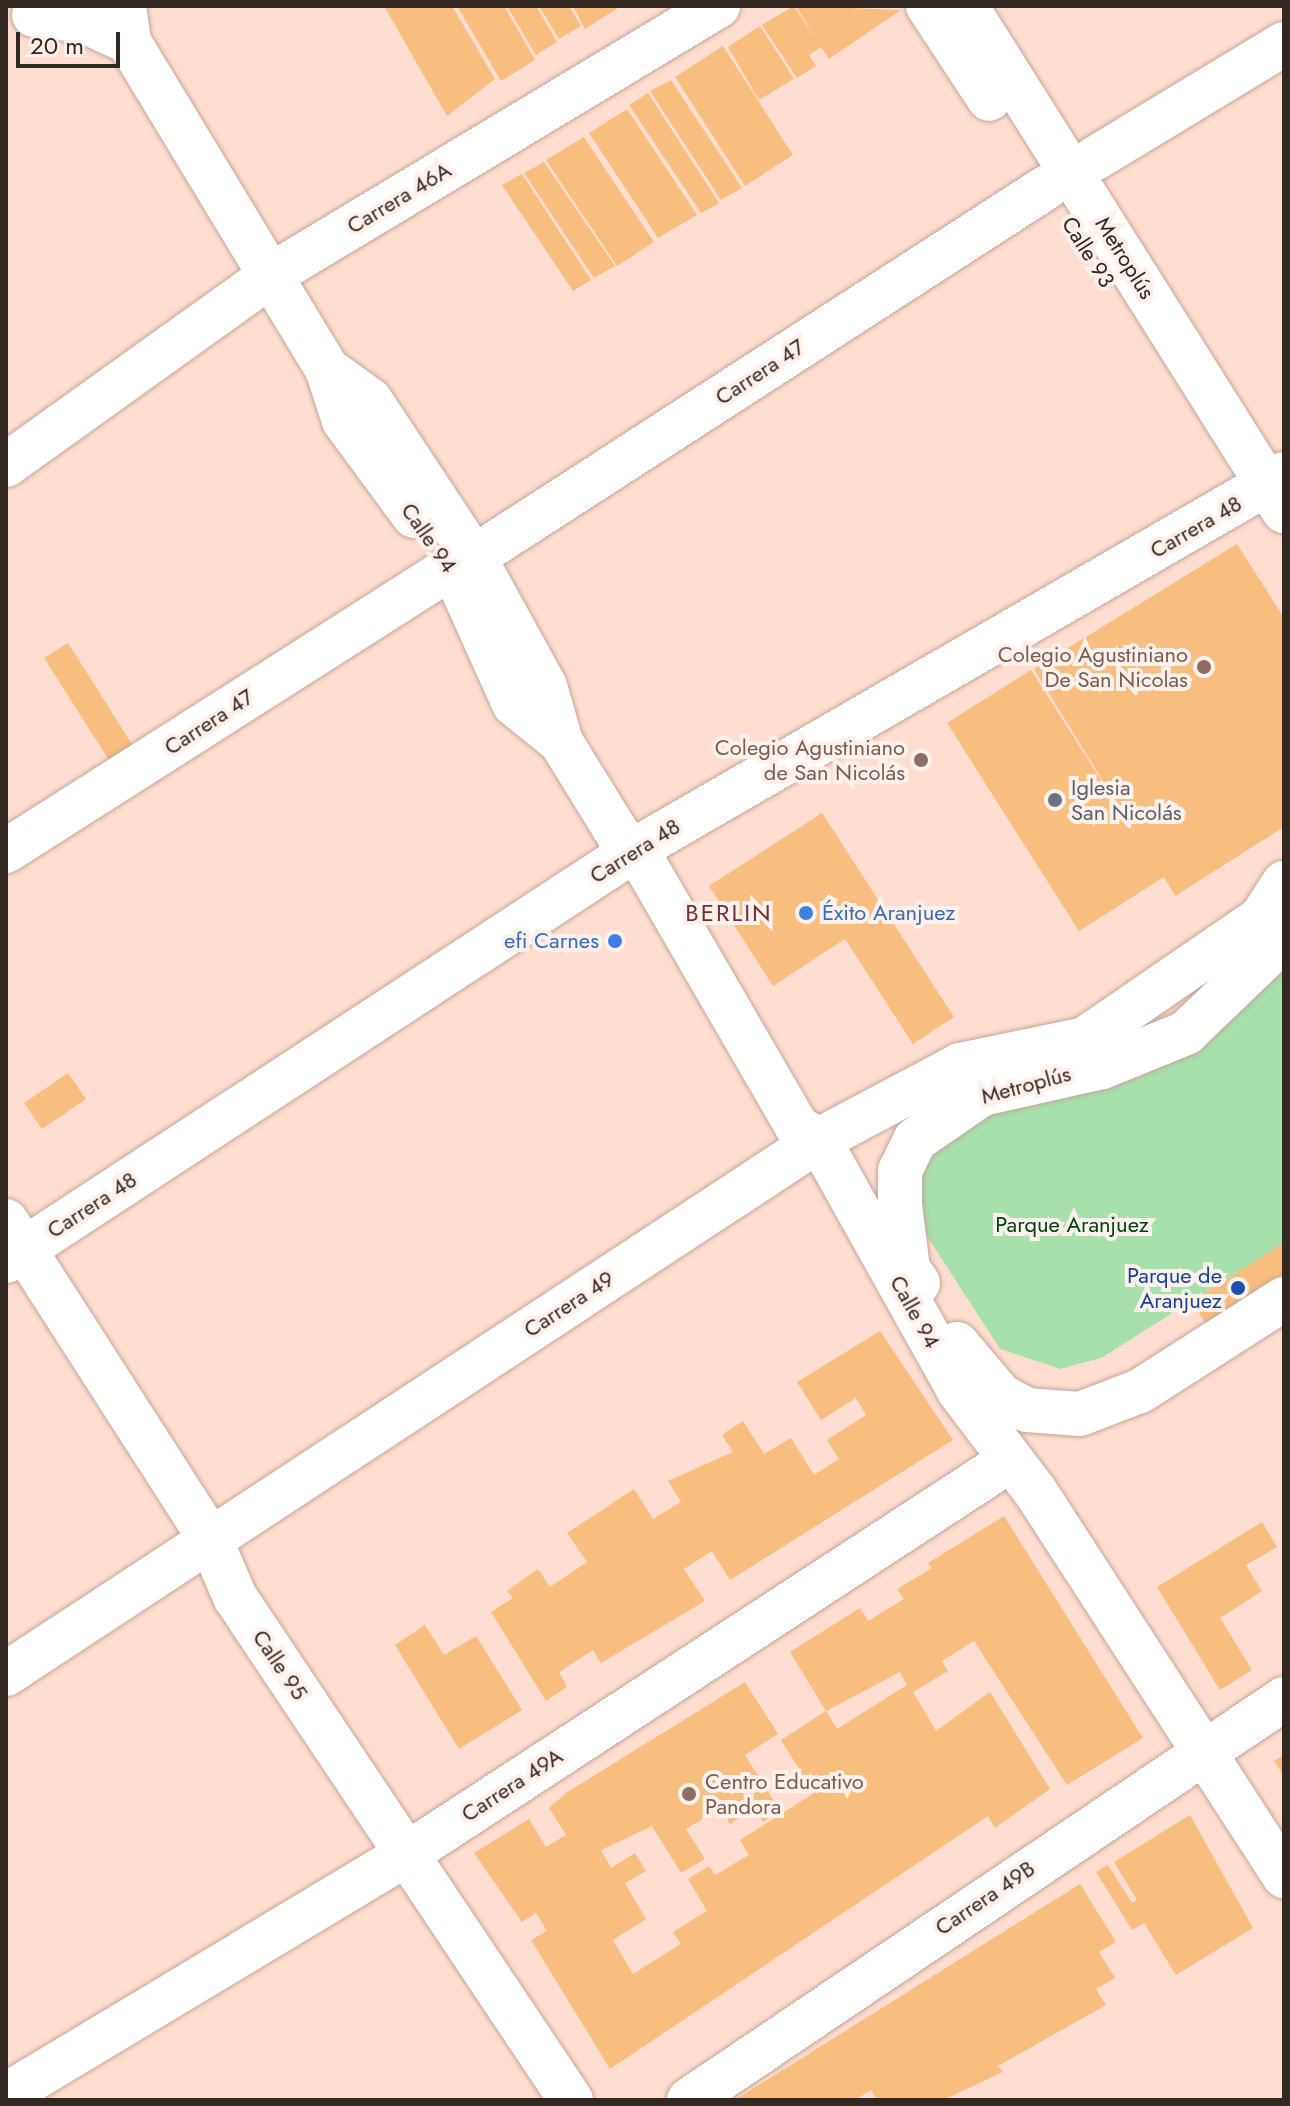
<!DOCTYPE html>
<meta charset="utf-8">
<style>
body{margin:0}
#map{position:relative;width:1290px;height:2106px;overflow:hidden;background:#ffded1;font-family:Jost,sans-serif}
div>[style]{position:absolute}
.green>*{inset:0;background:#a7dfad}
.building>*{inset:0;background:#f8be7f}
.roads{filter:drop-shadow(0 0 2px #c4a599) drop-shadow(0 0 2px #c4a599)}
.minor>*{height:44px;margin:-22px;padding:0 22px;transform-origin:22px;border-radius:22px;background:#fff}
.dots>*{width:22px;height:22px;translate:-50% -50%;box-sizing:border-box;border:4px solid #fef0eb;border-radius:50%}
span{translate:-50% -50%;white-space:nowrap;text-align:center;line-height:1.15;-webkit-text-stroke:8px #fef0eb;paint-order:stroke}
.street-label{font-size:22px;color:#332722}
.education-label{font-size:22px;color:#785e54}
.right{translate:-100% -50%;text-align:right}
.left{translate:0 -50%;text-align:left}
.worship-label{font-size:22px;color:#5b616d}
.shop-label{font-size:22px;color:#366cbe}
.park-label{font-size:22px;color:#014114}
.transit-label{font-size:22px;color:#164399}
.neighbourhood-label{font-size:24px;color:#732d36;letter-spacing:2px}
.frame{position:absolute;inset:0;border:8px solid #332722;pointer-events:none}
.scale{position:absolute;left:16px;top:32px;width:104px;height:36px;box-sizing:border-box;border:4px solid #332722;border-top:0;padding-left:10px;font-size:24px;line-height:28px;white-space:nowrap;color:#332722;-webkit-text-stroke:6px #fef0eb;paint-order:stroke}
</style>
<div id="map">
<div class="green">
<i style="clip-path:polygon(1284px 959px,1284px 1243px,1101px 1358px,1060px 1369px,1000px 1349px,925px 1233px,918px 1170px,929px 1142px,976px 1113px,1141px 1077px)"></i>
</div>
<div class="building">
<i style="clip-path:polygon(384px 6px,452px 6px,495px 79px,447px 116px)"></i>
<i style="clip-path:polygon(457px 6px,504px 6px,535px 60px,501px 81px)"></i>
<i style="clip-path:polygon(507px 6px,536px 6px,557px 42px,536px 55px)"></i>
<i style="clip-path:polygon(539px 6px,569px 6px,581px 26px,559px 39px)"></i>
<i style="clip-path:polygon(573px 6px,621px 6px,585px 29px)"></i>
<i style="clip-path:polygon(794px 6px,815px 38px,796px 6px,901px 10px,829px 59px,821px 47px,809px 55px,816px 66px,797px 78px,762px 25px)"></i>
<i style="clip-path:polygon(760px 26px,794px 79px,759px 100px,728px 47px)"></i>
<i style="clip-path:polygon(723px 46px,793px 155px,745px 186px,675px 77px)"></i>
<i style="clip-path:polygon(671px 80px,742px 188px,721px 200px,650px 91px)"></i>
<i style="clip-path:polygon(648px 93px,719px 203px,701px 213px,629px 105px)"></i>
<i style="clip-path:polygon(627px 109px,697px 215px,658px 238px,589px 133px)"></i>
<i style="clip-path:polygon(584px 137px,654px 242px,617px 266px,546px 160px)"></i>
<i style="clip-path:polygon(544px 162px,615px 266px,594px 278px,524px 173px)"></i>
<i style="clip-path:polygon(522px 174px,591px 280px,573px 291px,502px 185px)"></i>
<i style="clip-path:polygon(1237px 544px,1284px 618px,1284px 827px,1175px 896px,1164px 877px,1079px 931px,947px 723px,1031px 670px,1143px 846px,1034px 669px)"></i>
<i style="clip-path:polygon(68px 643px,132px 744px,109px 760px,44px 658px)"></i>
<i style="clip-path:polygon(822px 813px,954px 1017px,913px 1044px,845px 939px,773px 986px,709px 886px)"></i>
<i style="clip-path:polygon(68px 1073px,86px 1099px,42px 1129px,24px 1103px)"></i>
<i style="clip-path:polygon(1284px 1243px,1284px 1275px,1206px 1324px,1192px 1301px)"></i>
<i style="clip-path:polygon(880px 1331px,953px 1440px,730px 1580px,712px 1551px,684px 1569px,705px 1601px,601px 1663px,593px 1650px,559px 1672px,567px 1687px,546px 1701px,491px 1612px,513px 1598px,507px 1591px,538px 1569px,550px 1587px,587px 1562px,567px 1533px,634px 1489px,653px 1519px,681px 1502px,668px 1481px,733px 1452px,722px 1435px,743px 1421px,764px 1454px,791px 1438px,814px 1475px,839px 1459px,827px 1440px,866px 1415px,856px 1398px,821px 1420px,797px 1382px)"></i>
<i style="clip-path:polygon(1004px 1516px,1143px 1738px,1067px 1785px,974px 1641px,942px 1661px,948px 1671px,913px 1692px,936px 1731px,990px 1692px,1050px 1789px,995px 1828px,988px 1816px,610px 2069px,531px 1940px,547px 1931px,536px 1913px,522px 1922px,474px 1853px,529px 1819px,546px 1847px,566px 1835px,549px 1808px,566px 1793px,745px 1682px,778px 1734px,745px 1755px,780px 1811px,763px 1822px,754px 1808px,730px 1824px,720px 1808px,686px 1829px,705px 1859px,681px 1873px,652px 1826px,601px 1850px,611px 1868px,635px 1853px,646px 1871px,625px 1883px,646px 1919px,613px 1940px,633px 1974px,647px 1965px,681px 1944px,673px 1932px,707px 1911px,688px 1879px,709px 1866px,715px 1875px,749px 1855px,740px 1840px,814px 1793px,781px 1740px,826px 1711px,837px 1729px,907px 1685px,900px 1672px,826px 1711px,790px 1652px,860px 1608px,868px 1621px,904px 1599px,897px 1589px,932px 1568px,928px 1563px)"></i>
<i style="clip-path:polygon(1262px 1522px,1277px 1547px,1246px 1565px,1262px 1591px,1220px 1618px,1252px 1670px,1220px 1690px,1157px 1587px)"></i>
<i style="clip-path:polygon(425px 1625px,444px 1655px,476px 1636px,522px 1710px,459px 1749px,395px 1645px)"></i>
<i style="clip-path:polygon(1284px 1755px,1284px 1776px,1274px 1761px)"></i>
<i style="clip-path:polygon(1190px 1815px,1253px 1928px,1176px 1975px,1144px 1923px,1132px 1930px,1096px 1872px,1108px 1865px,1132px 1903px,1137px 1900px,1114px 1862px)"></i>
<i style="clip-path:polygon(1080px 1884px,1116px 1942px,1099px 1952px,1115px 1978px,1096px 1989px,1106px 2005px,998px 2066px,1003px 2072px,943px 2100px,877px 2100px,871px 2090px,855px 2100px,735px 2100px)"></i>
</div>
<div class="roads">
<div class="minor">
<i style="left:124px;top:6px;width:36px;rotate:82deg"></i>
<i style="left:129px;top:42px;width:382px;rotate:58.8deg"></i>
<i style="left:327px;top:369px;width:55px;rotate:71.9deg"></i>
<i style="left:344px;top:421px;width:118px;rotate:53.6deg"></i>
<i style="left:928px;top:6px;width:111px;rotate:56.7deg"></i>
<i style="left:966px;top:6px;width:597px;rotate:57.8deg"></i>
<i style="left:34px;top:15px;width:50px;rotate:6.8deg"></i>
<i style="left:84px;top:21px;width:50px;rotate:25deg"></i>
<i style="left:1094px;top:159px;width:222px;rotate:-31.2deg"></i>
<i style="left:327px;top:369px;width:53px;rotate:35.8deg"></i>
<i style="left:370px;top:400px;width:188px;rotate:56.5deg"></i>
<i style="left:474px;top:557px;width:147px;rotate:61.2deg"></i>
<i style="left:545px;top:686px;width:58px;rotate:74.1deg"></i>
<i style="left:561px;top:742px;width:110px;rotate:58.3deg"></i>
<i style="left:619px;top:836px;width:21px;rotate:37deg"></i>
<i style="left:636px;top:849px;width:321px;rotate:59.9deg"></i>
<i style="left:797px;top:1127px;width:26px;rotate:31deg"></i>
<i style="left:819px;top:1140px;width:287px;rotate:60.8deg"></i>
<i style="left:959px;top:1391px;width:126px;rotate:52.8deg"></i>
<i style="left:1035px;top:1491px;width:459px;rotate:57.1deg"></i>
<i style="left:6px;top:465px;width:326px;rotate:-35.6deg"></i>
<i style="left:271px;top:275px;width:522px;rotate:-31.04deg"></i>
<i style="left:474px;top:557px;width:682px;rotate:-32.85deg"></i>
<i style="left:461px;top:586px;width:129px;rotate:65.8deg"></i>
<i style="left:514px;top:704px;width:60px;rotate:39deg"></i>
<i style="left:6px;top:851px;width:529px;rotate:-32.49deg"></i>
<i style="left:6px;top:1221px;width:378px;rotate:57.3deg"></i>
<i style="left:210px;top:1539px;width:63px;rotate:66.7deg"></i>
<i style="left:235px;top:1597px;width:605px;rotate:56.26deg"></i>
<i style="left:6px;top:1261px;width:753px;rotate:-33.18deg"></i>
<i style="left:636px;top:849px;width:749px;rotate:-30.06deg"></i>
<i style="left:918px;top:1283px;width:17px;rotate:-126deg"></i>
<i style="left:908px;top:1269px;width:64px;rotate:-97.1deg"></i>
<i style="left:900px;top:1205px;width:34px;rotate:-90deg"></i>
<i style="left:900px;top:1171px;width:34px;rotate:-64deg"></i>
<i style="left:915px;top:1140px;width:81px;rotate:-34.5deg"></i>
<i style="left:982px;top:1094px;width:123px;rotate:-12.7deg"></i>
<i style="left:1102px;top:1067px;width:91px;rotate:-22deg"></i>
<i style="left:1186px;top:1033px;width:136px;rotate:-43.8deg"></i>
<i style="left:957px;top:1344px;width:68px;rotate:49.8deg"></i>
<i style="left:1001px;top:1396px;width:30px;rotate:28deg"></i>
<i style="left:1027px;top:1410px;width:53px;rotate:4.3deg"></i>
<i style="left:1080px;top:1414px;width:64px;rotate:-21deg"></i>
<i style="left:1140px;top:1391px;width:171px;rotate:-32.6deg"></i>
<i style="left:6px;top:1674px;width:973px;rotate:-33.3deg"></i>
<i style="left:819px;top:1140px;width:160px;rotate:-28deg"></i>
<i style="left:960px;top:1065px;width:128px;rotate:-11.7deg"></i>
<i style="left:1085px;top:1039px;width:214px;rotate:-34.5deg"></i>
<i style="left:1261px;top:918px;width:42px;rotate:-56.7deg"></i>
<i style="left:6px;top:2095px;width:468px;rotate:-31deg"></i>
<i style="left:407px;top:1854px;width:719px;rotate:-33.14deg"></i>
<i style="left:689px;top:2100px;width:718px;rotate:-33.98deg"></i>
</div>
</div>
<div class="dots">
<i style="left:1204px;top:667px;background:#8d6e63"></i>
<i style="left:921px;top:760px;background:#8d6e63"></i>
<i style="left:1055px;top:800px;background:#6b7280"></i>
<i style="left:806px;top:913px;background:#3f7fe0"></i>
<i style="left:615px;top:941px;background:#3f7fe0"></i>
<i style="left:1238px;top:1288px;background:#1a4fb4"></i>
<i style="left:689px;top:1794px;background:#8d6e63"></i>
</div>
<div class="street-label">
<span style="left:399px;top:198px;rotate:-31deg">Carrera 46A</span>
<span style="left:1088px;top:252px;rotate:58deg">Calle 93</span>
<span style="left:1125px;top:258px;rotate:58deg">Metroplús</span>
<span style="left:760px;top:372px;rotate:-33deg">Carrera 47</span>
<span style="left:1196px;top:527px;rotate:-30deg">Carrera 48</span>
<span style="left:429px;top:538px;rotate:55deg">Calle 94</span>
<span style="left:209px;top:722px;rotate:-33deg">Carrera 47</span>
<span style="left:635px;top:851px;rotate:-32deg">Carrera 48</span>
<span style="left:1026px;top:1085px;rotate:-15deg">Metroplús</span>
<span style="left:92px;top:1205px;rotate:-33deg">Carrera 48</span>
<span style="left:569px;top:1304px;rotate:-33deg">Carrera 49</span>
<span style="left:915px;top:1312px;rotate:61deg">Calle 94</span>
<span style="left:280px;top:1665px;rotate:56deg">Calle 95</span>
<span style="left:512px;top:1785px;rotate:-33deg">Carrera 49A</span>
<span style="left:985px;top:1898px;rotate:-34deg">Carrera 49B</span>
</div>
<div class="education-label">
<span class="right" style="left:1188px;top:667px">Colegio Agustiniano<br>De San Nicolas</span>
<span class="right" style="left:905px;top:760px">Colegio Agustiniano<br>de San Nicolás</span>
<span class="left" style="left:705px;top:1794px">Centro Educativo<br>Pandora</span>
</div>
<div class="worship-label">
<span class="left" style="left:1071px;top:800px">Iglesia<br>San Nicolás</span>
</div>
<div class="shop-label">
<span class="left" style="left:822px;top:913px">Éxito Aranjuez</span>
<span class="right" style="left:599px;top:941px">efi Carnes</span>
</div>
<div class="park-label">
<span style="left:1072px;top:1225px">Parque Aranjuez</span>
</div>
<div class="transit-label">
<span class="right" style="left:1222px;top:1288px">Parque de<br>Aranjuez</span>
</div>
<div class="neighbourhood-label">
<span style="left:729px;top:913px">BERLIN</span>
</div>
<div class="frame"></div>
<div class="scale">20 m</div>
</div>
